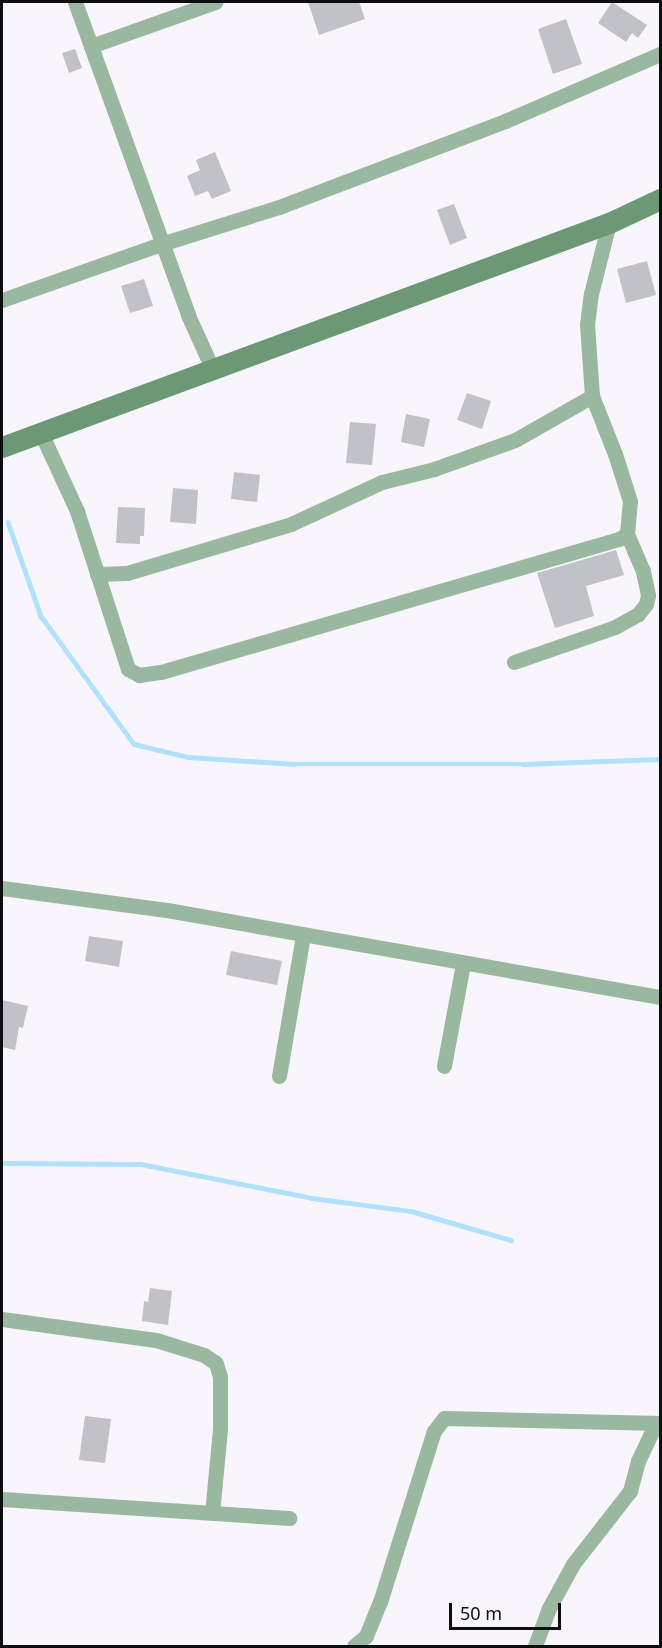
<!DOCTYPE html>
<style>
body{margin:0}
#map{position:relative;width:662px;height:1648px;overflow:hidden;background:#f8f6fc;font-family:"Noto Sans",sans-serif}
div>[style]{position:absolute}
.stream>*{height:4.5px;margin:-2.25px;padding:0 2.25px;transform-origin:2.25px;border-radius:2.25px;background:#b0e1fe}
.building>*{inset:0;background:#c1c2c7}
.minor>*{height:15px;margin:-7.5px;padding:0 7.5px;transform-origin:7.5px;border-radius:7.5px;background:#99b89f}
.secondary>*{height:21px;margin:-10.5px;padding:0 10.5px;transform-origin:10.5px;border-radius:10.5px;background:#6b9875}
span{translate:-50% -50%;white-space:nowrap;text-align:center;line-height:1.15;-webkit-text-stroke:4.5px #f8f6fc;paint-order:stroke}
.frame{position:absolute;inset:0;border:3px solid #0e0e10;pointer-events:none}
.scale{position:absolute;left:449px;top:1603px;width:112px;height:27px;box-sizing:border-box;border:3px solid #0e0e10;border-top:0;padding-left:8px;font-size:18px;line-height:21px;white-space:nowrap;color:#0e0e10;-webkit-text-stroke:4px #f8f6fc;paint-order:stroke}
</style>
<div id="map">
<div class="stream">
<i style="left:8px;top:522px;width:100px;rotate:70.7deg"></i>
<i style="left:41px;top:616px;width:158px;rotate:54deg"></i>
<i style="left:134px;top:744px;width:56px;rotate:13.5deg"></i>
<i style="left:188px;top:757px;width:107px;rotate:3.7deg"></i>
<i style="left:295px;top:764px;width:228px"></i>
<i style="left:523px;top:764px;width:137px;rotate:-2.1deg"></i>
<i style="left:2px;top:1163px;width:139px;rotate:0.4deg"></i>
<i style="left:141px;top:1164px;width:174px;rotate:11.2deg"></i>
<i style="left:312px;top:1198px;width:100px;rotate:7.5deg"></i>
<i style="left:411px;top:1211px;width:104px;rotate:16.2deg"></i>
</div>
<div class="building">
<i style="clip-path:polygon(308px 2px,359px 2px,365px 19px,319px 35px)"></i>
<i style="clip-path:polygon(612px 2px,647px 25px,638px 38px,632px 33px,626px 42px,598px 23px)"></i>
<i style="clip-path:polygon(566px 19px,582px 64px,553px 74px,538px 29px)"></i>
<i style="clip-path:polygon(75px 49px,82px 68px,69px 73px,62px 53px)"></i>
<i style="clip-path:polygon(215px 152px,231px 191px,212px 199px,208px 191px,195px 196px,187px 176px,200px 170px,196px 160px)"></i>
<i style="clip-path:polygon(454px 204px,467px 238px,450px 245px,437px 210px)"></i>
<i style="clip-path:polygon(647px 261px,656px 295px,626px 303px,617px 269px)"></i>
<i style="clip-path:polygon(144px 279px,153px 306px,130px 313px,121px 286px)"></i>
<i style="clip-path:polygon(467px 393px,491px 401px,482px 429px,457px 420px)"></i>
<i style="clip-path:polygon(406px 414px,430px 419px,424px 447px,401px 442px)"></i>
<i style="clip-path:polygon(350px 422px,376px 424px,372px 465px,346px 463px)"></i>
<i style="clip-path:polygon(234px 472px,260px 475px,257px 502px,231px 499px)"></i>
<i style="clip-path:polygon(173px 488px,198px 490px,196px 524px,170px 522px)"></i>
<i style="clip-path:polygon(118px 507px,145px 508px,144px 536px,140px 536px,140px 544px,116px 543px)"></i>
<i style="clip-path:polygon(616px 550px,624px 575px,586px 586px,594px 616px,555px 628px,537px 573px)"></i>
<i style="clip-path:polygon(89px 936px,123px 941px,119px 967px,85px 961px)"></i>
<i style="clip-path:polygon(231px 951px,282px 961px,277px 985px,226px 975px)"></i>
<i style="clip-path:polygon(2px 1000px,28px 1006px,23px 1028px,19px 1027px,15px 1050px,2px 1047px)"></i>
<i style="clip-path:polygon(150px 1288px,172px 1291px,168px 1325px,142px 1321px,144px 1301px,148px 1302px)"></i>
<i style="clip-path:polygon(85px 1416px,111px 1419px,105px 1463px,79px 1460px)"></i>
</div>
<div class="minor">
<i style="left:75px;top:2px;width:333px;rotate:70.1deg"></i>
<i style="left:188px;top:315px;width:58px;rotate:65.6deg"></i>
<i style="left:91px;top:46px;width:132px;rotate:-19.5deg"></i>
<i style="left:2px;top:300px;width:169px;rotate:-19.4deg"></i>
<i style="left:161px;top:244px;width:124px;rotate:-17.4deg"></i>
<i style="left:279px;top:207px;width:242px;rotate:-20.8deg"></i>
<i style="left:505px;top:121px;width:169px;rotate:-23.4deg"></i>
<i style="left:41px;top:433px;width:86px;rotate:65.2deg"></i>
<i style="left:77px;top:511px;width:166px;rotate:72.1deg"></i>
<i style="left:128px;top:669px;width:13px;rotate:29deg"></i>
<i style="left:139px;top:675px;width:22px;rotate:-8deg"></i>
<i style="left:161px;top:672px;width:477px;rotate:-16.2deg"></i>
<i style="left:619px;top:539px;width:9px;rotate:-32deg"></i>
<i style="left:627px;top:534px;width:33px;rotate:-85deg"></i>
<i style="left:630px;top:501px;width:49px;rotate:-107.7deg"></i>
<i style="left:615px;top:454px;width:62px;rotate:-111.6deg"></i>
<i style="left:592px;top:396px;width:71px;rotate:-94deg"></i>
<i style="left:587px;top:325px;width:31px;rotate:-83deg"></i>
<i style="left:591px;top:294px;width:73px;rotate:-75.8deg"></i>
<i style="left:97px;top:574px;width:30px;rotate:-2deg"></i>
<i style="left:127px;top:573px;width:171px;rotate:-16.6deg"></i>
<i style="left:291px;top:524px;width:100px;rotate:-24.8deg"></i>
<i style="left:382px;top:482px;width:54px;rotate:-14deg"></i>
<i style="left:434px;top:469px;width:86px;rotate:-19.7deg"></i>
<i style="left:515px;top:440px;width:89px;rotate:-29.7deg"></i>
<i style="left:514px;top:662px;width:107px;rotate:-19.1deg"></i>
<i style="left:615px;top:627px;width:26px;rotate:-29deg"></i>
<i style="left:638px;top:614px;width:13px;rotate:-51deg"></i>
<i style="left:646px;top:604px;width:9px;rotate:-77deg"></i>
<i style="left:648px;top:595px;width:25px;rotate:-102deg"></i>
<i style="left:643px;top:571px;width:40px;rotate:-113.4deg"></i>
<i style="left:2px;top:888px;width:166px;rotate:7.6deg"></i>
<i style="left:167px;top:910px;width:501px;rotate:10.01deg"></i>
<i style="left:444px;top:1066px;width:105px;rotate:-79.5deg"></i>
<i style="left:279px;top:1076px;width:143px;rotate:-80.3deg"></i>
<i style="left:2px;top:1319px;width:155px;rotate:7.8deg"></i>
<i style="left:156px;top:1340px;width:50px;rotate:17.4deg"></i>
<i style="left:204px;top:1355px;width:14px;rotate:34deg"></i>
<i style="left:216px;top:1363px;width:15px;rotate:74deg"></i>
<i style="left:220px;top:1377px;width:52px;rotate:90deg"></i>
<i style="left:220px;top:1429px;width:84px;rotate:95.4deg"></i>
<i style="left:2px;top:1499px;width:288px;rotate:3.8deg"></i>
<i style="left:354px;top:1646px;width:16px;rotate:-40deg"></i>
<i style="left:366px;top:1636px;width:37px;rotate:-68deg"></i>
<i style="left:380px;top:1602px;width:179px;rotate:-72.5deg"></i>
<i style="left:434px;top:1431px;width:16px;rotate:-52deg"></i>
<i style="left:444px;top:1418px;width:216px;rotate:1.3deg"></i>
<i style="left:535px;top:1646px;width:40px;rotate:-69.8deg"></i>
<i style="left:549px;top:1608px;width:50px;rotate:-61.4deg"></i>
<i style="left:573px;top:1564px;width:93px;rotate:-52deg"></i>
<i style="left:630px;top:1491px;width:31px;rotate:-75deg"></i>
<i style="left:638px;top:1461px;width:42px;rotate:-64.7deg"></i>
</div>
<div class="secondary">
<i style="left:2px;top:447px;width:647px;rotate:-20.26deg"></i>
<i style="left:609px;top:223px;width:56px;rotate:-25.2deg"></i>
</div>
<div class="frame"></div>
<div class="scale">50 m</div>
</div>
